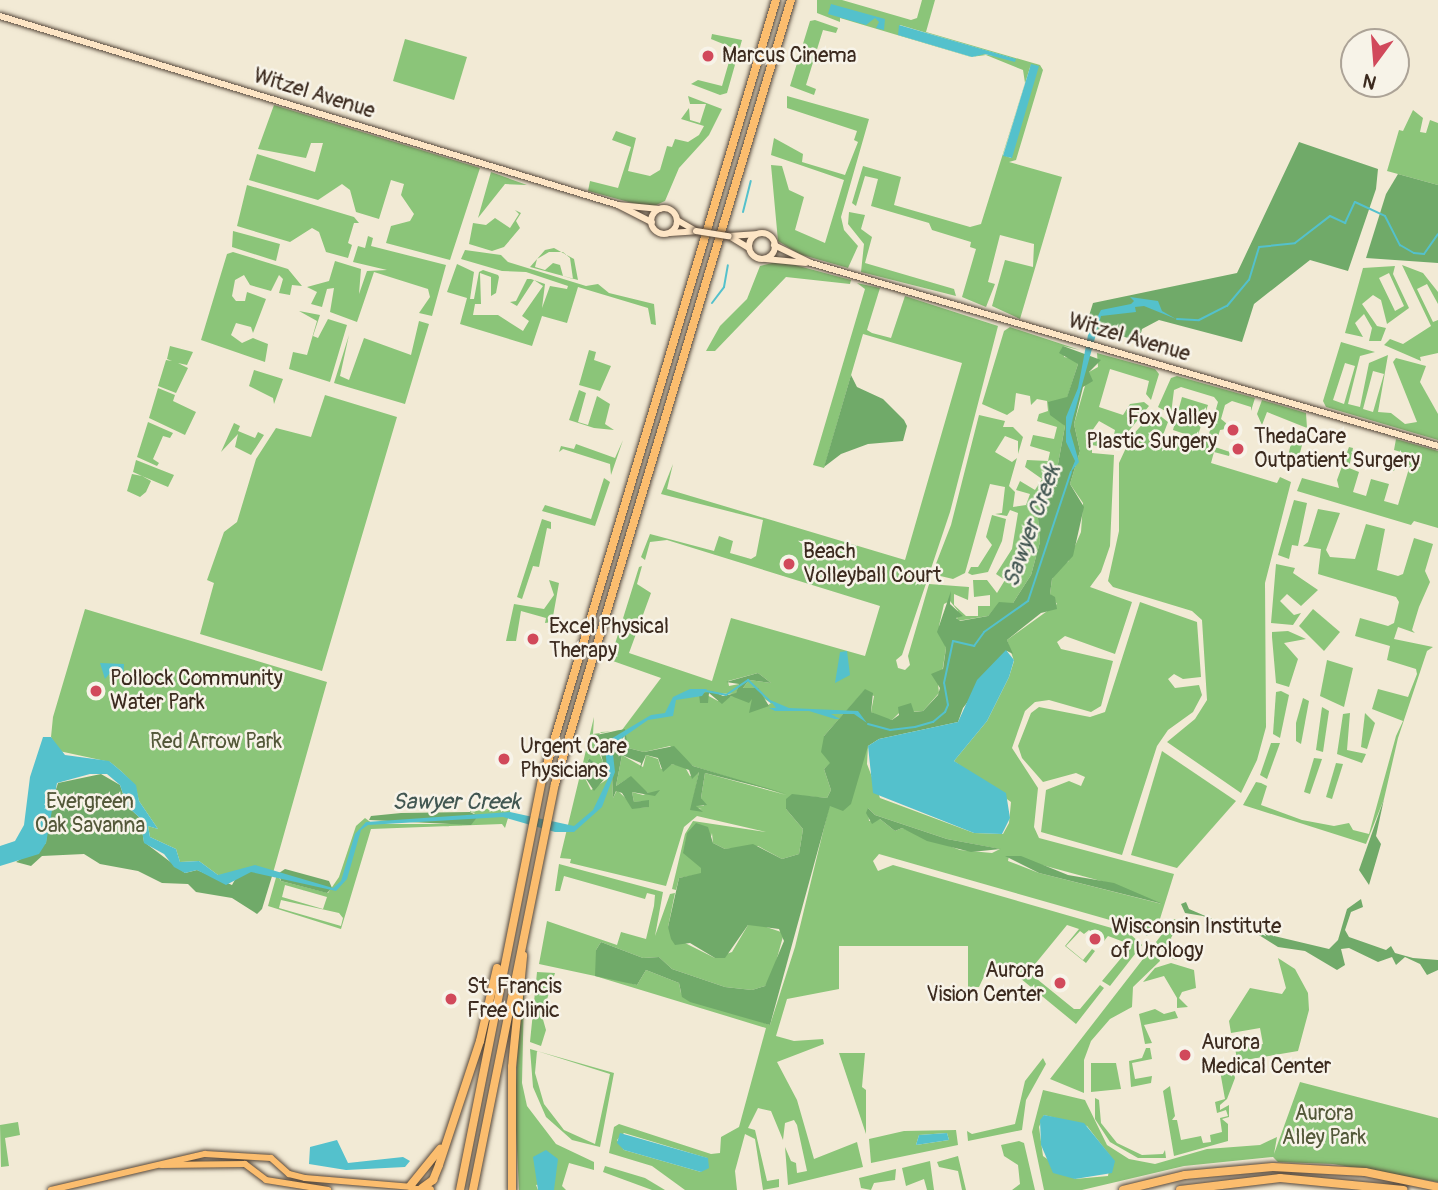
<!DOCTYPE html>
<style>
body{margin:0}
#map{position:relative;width:1438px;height:1190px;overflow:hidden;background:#f2ead5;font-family:Pangolin,sans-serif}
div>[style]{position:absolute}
.green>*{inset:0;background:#8bc579}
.forest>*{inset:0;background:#70aa69}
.water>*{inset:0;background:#54c1cc}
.stream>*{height:2px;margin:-1px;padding:0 1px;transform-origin:1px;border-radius:1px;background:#54c1cc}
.roads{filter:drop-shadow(0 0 2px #564739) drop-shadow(0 0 2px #564739)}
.secondary>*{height:6px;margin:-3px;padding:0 3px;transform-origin:3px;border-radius:3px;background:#fde5c5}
.secondary>.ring{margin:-3px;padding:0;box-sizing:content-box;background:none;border:6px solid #fde5c5;border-radius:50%}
.primary>*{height:6px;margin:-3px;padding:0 3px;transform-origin:3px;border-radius:3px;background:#fbbd6e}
.highway>*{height:8px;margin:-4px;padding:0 4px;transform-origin:4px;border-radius:4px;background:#fbbd6e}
.bridges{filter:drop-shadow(0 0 2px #564739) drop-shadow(0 0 2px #564739)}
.secondary-bridge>*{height:6px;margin:-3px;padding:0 3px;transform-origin:3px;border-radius:3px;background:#fde5c5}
.dots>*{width:19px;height:19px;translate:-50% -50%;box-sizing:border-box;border:4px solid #f7f3e8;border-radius:50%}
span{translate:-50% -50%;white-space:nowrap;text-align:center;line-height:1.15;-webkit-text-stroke:5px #f7f3e8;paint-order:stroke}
.poi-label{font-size:21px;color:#3b2a1e}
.left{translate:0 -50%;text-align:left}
.right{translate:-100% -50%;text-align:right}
.street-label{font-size:21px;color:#3b2a1e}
.park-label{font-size:21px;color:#535839}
.water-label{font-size:23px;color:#425752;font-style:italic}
.north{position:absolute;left:1340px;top:28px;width:70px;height:70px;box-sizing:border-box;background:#f7f3e8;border:2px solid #aca397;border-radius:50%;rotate:196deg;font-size:19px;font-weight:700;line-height:28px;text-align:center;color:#3b2a1e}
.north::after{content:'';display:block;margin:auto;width:24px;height:32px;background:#d1495b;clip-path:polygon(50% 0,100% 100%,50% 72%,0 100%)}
</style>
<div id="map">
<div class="green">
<i style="clip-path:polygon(evenodd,817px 0,842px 0,911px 20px,917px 18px,922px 0,935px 0,926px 32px,1040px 65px,1043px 70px,1016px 160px,1009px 162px,1062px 177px,1020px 319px,992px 306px,1005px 260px,1033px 267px,1034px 244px,1000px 235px,988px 282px,995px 284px,986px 307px,962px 297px,976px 249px,970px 247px,971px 242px,932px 230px,929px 223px,871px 206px,878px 179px,865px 176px,856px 206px,852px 203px,863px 166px,901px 177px,894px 205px,970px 227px,981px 224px,1025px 83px,1023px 70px,986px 55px,971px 57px,840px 18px,840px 22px,817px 13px,817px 0,899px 26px,900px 25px,1015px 59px,982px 54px,972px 57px,899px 35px,899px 26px,817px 0,1031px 64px,1011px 158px,1003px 155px,1031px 64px)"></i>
<i style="clip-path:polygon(815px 20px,838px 28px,836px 33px,823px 30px,806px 85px,816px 89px,814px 95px,790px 86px,810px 21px)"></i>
<i style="clip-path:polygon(712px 34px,742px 40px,727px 93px,720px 95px,691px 84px,698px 80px,722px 86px,733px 48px,711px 39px)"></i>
<i style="clip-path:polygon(405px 39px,467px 57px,454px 100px,393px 81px)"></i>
<i style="clip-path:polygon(688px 96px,722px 109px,709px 135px,679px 168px,665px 201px,654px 206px,636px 204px,588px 191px,590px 181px,618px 188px,631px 147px,612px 140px,616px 131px,636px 138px,628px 171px,650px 176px,660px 170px,667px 146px,672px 147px,675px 139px,688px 142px,699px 135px,704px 126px,681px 119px,689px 108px,690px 120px,700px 123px,706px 104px,690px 104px)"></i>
<i style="clip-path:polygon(787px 96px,869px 119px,841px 217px,844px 230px,858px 246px,848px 268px,799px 254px,778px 241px,771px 165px,782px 166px,789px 190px,804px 197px,795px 230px,825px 243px,844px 180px,771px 155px,774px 138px,803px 154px,802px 162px,845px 175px,858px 142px,854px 140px,857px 131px,787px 108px)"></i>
<i style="clip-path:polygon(274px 105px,480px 168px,450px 260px,386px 243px,391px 226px,410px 221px,414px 214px,401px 195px,404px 184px,391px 180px,379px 219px,356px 212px,350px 190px,342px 184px,318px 200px,249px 180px,257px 154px,315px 172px,323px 143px,311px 143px,306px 158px,258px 149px)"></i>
<i style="clip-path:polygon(1413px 110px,1423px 118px,1420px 132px,1426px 133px,1430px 120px,1438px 123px,1438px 185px,1387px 171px,1399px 130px,1403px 131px)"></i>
<i style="clip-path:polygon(491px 172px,527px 185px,505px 184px,478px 218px)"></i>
<i style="clip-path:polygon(247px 185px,354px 217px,359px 223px,354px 223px,348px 243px,352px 245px,348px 258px,326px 252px,319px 232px,312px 228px,290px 242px,237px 226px)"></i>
<i style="clip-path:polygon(515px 210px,521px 213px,516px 221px,520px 228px,504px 247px,492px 251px,469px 244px,473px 223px,486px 225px,495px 218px,510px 228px,519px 214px)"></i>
<i style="clip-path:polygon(849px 212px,865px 215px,861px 229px,872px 237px,865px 263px,954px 289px,956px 296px,861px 272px,864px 244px,848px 224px)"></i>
<i style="clip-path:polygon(233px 231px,280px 244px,276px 261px,232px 247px)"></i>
<i style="clip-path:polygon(368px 236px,373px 238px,371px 246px,446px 265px,432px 316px,419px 313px,430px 297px,428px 289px,374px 272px,357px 322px,330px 312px,334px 288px,327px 289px,322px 307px,311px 304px,317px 292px,307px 287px,329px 281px,335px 261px,361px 269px,359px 294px,367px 271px,387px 270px,353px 262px,358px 246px,365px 248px)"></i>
<i style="clip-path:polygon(evenodd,554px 248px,574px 259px,578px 280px,530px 267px,545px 250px,554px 248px,549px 252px,563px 252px,570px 258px,573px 279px,563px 276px,560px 265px,553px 263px,545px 270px,535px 267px,537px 259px,549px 252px)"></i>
<i style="clip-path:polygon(465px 250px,501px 255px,508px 262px,586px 286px,598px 284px,609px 293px,654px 304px,656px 325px,651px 324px,648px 308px,578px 287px,567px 323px,542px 316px,532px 346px,460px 324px,467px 298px,447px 292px,457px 264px,474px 272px,470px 299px,474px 299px,479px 272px,483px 270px,498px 275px,499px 277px,496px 293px,491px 296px,491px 277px,480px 273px,481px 304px,475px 304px,473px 315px,498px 315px,523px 331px,529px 321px,522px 316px,543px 286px,534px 280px,517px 306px,510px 302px,516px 301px,527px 279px,531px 279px,545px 284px,542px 308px,550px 286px,567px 289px,568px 286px,526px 272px,502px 271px,461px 259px)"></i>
<i style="clip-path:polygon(233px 252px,288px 269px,302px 286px,292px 285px,290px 295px,279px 293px,283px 279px,279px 275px,271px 291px,250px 285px,244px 275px,235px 280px,232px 296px,236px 301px,245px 301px,247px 292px,266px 299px,253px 333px,251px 327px,236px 323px,231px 335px,242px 343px,253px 338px,268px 344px,265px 362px,201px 340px,227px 254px)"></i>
<i style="clip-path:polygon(780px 261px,851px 280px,850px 284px,786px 277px,715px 351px,706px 351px,720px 326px,747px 299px,760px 266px)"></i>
<i style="clip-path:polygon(1402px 265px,1423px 273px,1438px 292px,1438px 304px,1427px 284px,1417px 289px,1433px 322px,1438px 320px,1438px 353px,1420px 357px,1421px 361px,1384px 345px,1390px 339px,1403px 344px,1431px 326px)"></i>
<i style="clip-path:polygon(evenodd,1395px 266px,1393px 274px,1409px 308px,1387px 324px,1381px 300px,1373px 295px,1362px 304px,1377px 326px,1386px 328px,1381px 341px,1369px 341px,1372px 328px,1364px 314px,1355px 323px,1363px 337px,1345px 333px,1363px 268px,1395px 266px,1389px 273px,1404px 306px,1395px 311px,1379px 278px,1389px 273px)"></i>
<i style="clip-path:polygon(evenodd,857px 283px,880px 288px,867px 330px,872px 333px,891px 338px,905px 296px,998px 326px,950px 512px,902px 655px,896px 660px,898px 668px,905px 670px,910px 665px,908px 656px,929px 584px,969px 587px,968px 600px,954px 594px,954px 605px,966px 616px,978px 616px,978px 606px,990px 606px,990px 595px,974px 597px,973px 580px,987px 580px,997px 593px,1005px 580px,996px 574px,1012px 549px,1018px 513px,1010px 510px,1007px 516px,995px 514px,1002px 513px,1005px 487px,990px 484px,965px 573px,953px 579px,932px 574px,951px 525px,979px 415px,1005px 421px,1003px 427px,1013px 427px,1023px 437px,1018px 454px,1018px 441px,1005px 436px,995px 452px,1012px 462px,1017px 458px,1009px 486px,1015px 492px,1013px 507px,1026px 505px,1030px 494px,1016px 490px,1020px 481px,1035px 490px,1042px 479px,1025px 467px,1027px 460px,1048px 461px,1050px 452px,1030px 446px,1033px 435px,1054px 439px,1057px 427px,1037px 421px,1039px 414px,1048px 411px,1047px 401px,1037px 399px,1031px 405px,1030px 396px,1016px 393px,1014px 410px,1007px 415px,982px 404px,1004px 331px,1010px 327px,1080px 350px,1063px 346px,1064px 357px,1076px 359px,1078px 364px,1067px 398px,1049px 408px,1065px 426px,1058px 464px,1046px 477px,1048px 495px,1038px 518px,1040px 542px,1031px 575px,1013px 603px,994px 609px,988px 616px,957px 621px,958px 611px,950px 601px,944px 604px,939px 626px,946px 648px,942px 673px,937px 674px,939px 693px,923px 711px,899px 713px,892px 720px,882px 718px,871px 712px,874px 696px,863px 692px,824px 736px,831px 763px,824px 769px,831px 790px,827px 798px,792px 795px,786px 809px,803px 829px,799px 854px,782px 859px,758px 846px,725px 849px,713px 843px,712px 833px,701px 874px,679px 878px,676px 890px,672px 889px,685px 834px,693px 821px,766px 832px,697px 816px,684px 827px,666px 886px,570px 863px,571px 859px,560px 858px,594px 717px,593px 734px,622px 730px,661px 678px,610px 660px,639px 567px,642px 566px,637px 584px,651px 593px,629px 653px,712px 681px,731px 618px,865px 656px,880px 606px,667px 540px,650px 542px,645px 560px,641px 557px,650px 534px,714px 551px,719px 536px,733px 541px,730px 553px,751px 559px,756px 556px,763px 520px,661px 494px,673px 464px,667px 489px,905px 560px,962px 363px,863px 334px,824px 468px,813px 465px,865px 289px,857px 283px,758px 673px,771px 683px,749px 680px,743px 688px,759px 690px,758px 695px,771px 703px,767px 706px,752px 710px,752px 699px,731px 696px,718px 701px,703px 693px,736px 694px,739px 684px,729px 686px,728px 681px,758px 673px,857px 283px,621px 731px,628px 748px,644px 752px,670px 746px,693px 766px,786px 795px,705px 773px,701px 798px,704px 806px,697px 805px,695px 808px,702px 809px,691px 810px,699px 772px,690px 776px,685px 767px,672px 764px,661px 769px,658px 759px,646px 755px,643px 767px,622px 755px,616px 786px,627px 779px,648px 793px,653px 791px,643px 795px,632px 792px,634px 802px,649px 801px,648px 807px,636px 808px,617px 790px,613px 798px,612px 776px,591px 790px,583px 774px,589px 758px,597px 766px,603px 762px,594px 741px,601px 732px,621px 731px)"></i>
<i style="clip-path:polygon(299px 311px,320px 315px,313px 336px,318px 338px,328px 319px,347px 325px,330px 382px,289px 369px,293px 352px,307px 355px,317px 321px)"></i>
<i style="clip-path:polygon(419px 321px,429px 324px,405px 404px,334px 383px,349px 335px,340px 376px,349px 380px,364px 338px,411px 355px)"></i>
<i style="clip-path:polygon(evenodd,1341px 342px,1375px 352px,1360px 356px,1348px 404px,1360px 407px,1369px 363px,1388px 355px,1378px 412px,1391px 413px,1405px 424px,1417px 422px,1393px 362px,1396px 358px,1426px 366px,1420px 382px,1438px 414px,1438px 440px,1326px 407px,1323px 401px,1341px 342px,1345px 363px,1355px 366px,1344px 404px,1333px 400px,1345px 363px,1341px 342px,1373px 371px,1384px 374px,1373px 412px,1363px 409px,1373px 371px)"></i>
<i style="clip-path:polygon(170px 346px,193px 352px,187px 365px,178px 363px,188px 368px,176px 393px,158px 386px,166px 360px,172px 361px,167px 359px)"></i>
<i style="clip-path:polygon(589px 350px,596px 352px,594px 360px,611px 366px,600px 391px,579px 385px)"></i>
<i style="clip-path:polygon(evenodd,1097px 353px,1155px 369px,1159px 374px,1151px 400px,1146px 394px,1149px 381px,1110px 369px,1099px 407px,1123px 415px,1130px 404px,1144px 402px,1149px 406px,1119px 443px,1113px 439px,1115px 430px,1099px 421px,1089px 435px,1107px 446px,1110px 441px,1112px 442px,1107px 448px,1092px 445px,1092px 453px,1114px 455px,1110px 546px,1101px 572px,1090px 587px,1132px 602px,1115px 654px,1065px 636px,1057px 642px,1061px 649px,1113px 661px,1101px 706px,1091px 712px,1049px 700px,1035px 702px,1025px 711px,1012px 748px,1038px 788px,1034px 827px,1039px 838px,1174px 874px,1159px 922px,1147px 936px,1131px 926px,879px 854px,873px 861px,878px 871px,893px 865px,966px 886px,1129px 933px,1142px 945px,1110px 986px,1102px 981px,1132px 945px,1108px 936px,1100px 946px,1100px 939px,1089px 930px,1084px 934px,1080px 931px,1066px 946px,1083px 960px,1092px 949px,1095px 951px,1086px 963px,1065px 946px,1079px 929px,1067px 925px,1031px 969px,1032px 975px,1074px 1009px,1080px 1009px,1100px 985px,1104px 988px,1076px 1024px,1015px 974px,987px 970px,979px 987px,968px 987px,968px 946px,839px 946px,839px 989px,787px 999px,776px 1036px,794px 1041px,823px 1039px,824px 1044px,777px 1062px,797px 1100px,814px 1159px,857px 1142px,863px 1167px,788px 1185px,785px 1147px,791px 1161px,796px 1163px,797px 1173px,807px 1171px,797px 1125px,794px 1120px,785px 1123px,783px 1140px,771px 1111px,758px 1108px,748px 1128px,755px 1130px,767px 1181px,779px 1179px,779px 1187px,763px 1190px,755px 1139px,745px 1134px,735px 1171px,737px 1190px,685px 1190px,652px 1166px,609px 1153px,614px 1127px,619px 1124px,711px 1154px,720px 1153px,721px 1137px,739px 1127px,766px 1028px,595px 976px,539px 964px,547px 921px,617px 945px,621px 932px,646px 939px,654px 906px,655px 895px,647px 893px,645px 899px,564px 876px,560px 891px,555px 891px,559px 864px,663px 892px,655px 936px,670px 894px,675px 893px,668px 927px,685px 943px,715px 958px,732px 952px,748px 925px,755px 923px,784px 933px,772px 976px,765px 986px,752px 990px,725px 987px,672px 969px,659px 957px,643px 958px,601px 942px,596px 950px,598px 966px,620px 980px,637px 985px,646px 970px,679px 983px,681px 993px,770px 1025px,795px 947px,830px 803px,868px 746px,867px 764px,880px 798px,974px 833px,1003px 834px,1009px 823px,1011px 802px,954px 761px,987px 721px,1009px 677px,1014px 661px,1007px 640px,1057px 604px,1050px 594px,1052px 579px,1062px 563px,1068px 562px,1081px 532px,1083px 503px,1070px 484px,1080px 451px,1074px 424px,1089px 372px,1098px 367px,1097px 353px,868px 808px,875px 815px,947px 839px,1000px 849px,992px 853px,960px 850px,902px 828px,895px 831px,880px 819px,869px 821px,868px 808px,1097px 353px,1009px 856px,1112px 884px,1162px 904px,1039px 873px,1008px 861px,1009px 856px,1097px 353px,624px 1133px,707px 1158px,701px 1172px,624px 1150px,617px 1140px,624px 1133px)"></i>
<i style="clip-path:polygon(254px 370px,283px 379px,274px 404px,273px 398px,249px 386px)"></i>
<i style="clip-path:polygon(1177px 376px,1255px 398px,1251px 411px,1251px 407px,1232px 401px,1225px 405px,1221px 419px,1232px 428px,1220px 430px,1215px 447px,1230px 452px,1229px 456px,1214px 452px,1211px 463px,1277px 483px,1280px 477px,1291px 482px,1265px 583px,1266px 727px,1257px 760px,1241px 793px,1167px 742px,1195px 719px,1207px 700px,1202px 620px,1192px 611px,1113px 587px,1108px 581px,1119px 531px,1119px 463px,1131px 437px,1154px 411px,1168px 422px,1163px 435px,1167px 440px,1197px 448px,1200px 441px,1207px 441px,1218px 402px,1214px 397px,1181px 387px,1174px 390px,1171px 414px,1158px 407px,1171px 378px)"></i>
<i style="clip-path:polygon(158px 388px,175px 395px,173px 401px,196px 412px,185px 435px,149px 418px)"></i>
<i style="clip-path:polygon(579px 390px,586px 393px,578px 422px,588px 425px,597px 396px,610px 404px,605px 424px,614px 430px,594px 428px,569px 420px)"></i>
<i style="clip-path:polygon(325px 395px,397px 417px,322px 671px,200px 634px,214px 583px,207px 580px,224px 532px,237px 522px,256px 459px,276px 428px,311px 437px)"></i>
<i style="clip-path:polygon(1182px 397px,1208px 405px,1197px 438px,1173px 430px)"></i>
<i style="clip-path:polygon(1262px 400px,1306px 413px,1307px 428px,1267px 412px,1262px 425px,1257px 414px)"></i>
<i style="clip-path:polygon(148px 422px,173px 433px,170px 438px,163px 436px,153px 459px,159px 463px,157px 466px,137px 457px)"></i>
<i style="clip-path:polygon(234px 423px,240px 426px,238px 431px,255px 438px,258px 432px,264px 435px,251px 455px,235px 447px,238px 434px,221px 452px)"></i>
<i style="clip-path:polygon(1280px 431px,1292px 438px,1296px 431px,1305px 434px,1297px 464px,1287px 461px,1291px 443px)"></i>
<i style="clip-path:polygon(1396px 439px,1438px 451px,1438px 528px,1414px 521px,1411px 525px,1297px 491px,1302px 478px,1339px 488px,1337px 480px,1349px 447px,1353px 448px,1349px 468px,1359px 472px,1353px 492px,1366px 496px,1371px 479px,1389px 484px,1384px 501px,1398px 505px,1410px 465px,1397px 461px,1394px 471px,1387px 469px,1399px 456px,1413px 463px,1415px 456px,1394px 450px)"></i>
<i style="clip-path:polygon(623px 440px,611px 475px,610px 464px,563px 449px,559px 452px,561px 446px,574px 449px,576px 444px,615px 458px)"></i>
<i style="clip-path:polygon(136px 460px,174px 475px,168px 487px,142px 476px,151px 481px,146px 492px,140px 497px,127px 491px,132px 474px,142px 476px,133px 472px)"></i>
<i style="clip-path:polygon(604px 478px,610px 482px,595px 526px,542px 511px,545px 505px,591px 519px)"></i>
<i style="clip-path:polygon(1294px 500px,1307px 503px,1298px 546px,1292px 545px,1289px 559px,1278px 555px)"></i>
<i style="clip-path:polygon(1318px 509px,1340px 513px,1326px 550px,1330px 557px,1355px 559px,1366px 524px,1385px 529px,1377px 570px,1398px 576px,1403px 574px,1414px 538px,1433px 544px,1425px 571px,1430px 582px,1419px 607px,1412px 630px,1415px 633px,1398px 627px,1394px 639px,1433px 647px,1427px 651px,1398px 738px,1384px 799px,1366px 844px,1243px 805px,1256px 782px,1261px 783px,1267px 786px,1261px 805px,1302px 820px,1334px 826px,1349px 823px,1353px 830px,1369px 834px,1396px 736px,1403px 721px,1372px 709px,1378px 689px,1408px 697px,1417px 674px,1416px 669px,1387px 660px,1390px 646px,1355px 636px,1360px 618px,1388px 626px,1394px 623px,1399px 602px,1396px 597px,1318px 574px,1321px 549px,1303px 546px,1308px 542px)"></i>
<i style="clip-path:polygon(992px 515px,1006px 519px,1002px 541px,988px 572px,972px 575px,968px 573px,971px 567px,978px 567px,992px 545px,986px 537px)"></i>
<i style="clip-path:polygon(542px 519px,551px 522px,551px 529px,547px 528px,539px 567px,533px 566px,522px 599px,517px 597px)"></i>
<i style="clip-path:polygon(1276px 564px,1295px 568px,1293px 573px,1318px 590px,1301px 606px,1287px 594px,1280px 601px,1294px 615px,1301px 613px,1293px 625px,1271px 623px)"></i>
<i style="clip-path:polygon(549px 580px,559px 583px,552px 622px,545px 623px,546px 618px,521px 611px,516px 641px,506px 641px,514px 604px,544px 609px,554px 595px)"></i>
<i style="clip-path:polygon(1140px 602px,1197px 622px,1201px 677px,1183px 679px,1174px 674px,1168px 679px,1175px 688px,1199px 685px,1202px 695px,1193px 712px,1168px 730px,1157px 746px,1122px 855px,1041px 832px,1046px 790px,1069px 781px,1081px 786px,1085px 777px,1076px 773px,1043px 782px,1022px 758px,1018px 746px,1031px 713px,1039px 707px,1090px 717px,1105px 712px)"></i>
<i style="clip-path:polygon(85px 609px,327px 682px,273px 873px,218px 875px,199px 861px,180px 862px,176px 849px,150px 837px,148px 826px,158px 829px,139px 801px,135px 785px,121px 771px,110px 762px,59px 751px,51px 737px,53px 717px)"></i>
<i style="clip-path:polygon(1313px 609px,1340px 632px,1324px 651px,1299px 626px)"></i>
<i style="clip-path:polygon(1288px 631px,1306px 639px,1284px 643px,1298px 659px,1289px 687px,1276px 683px,1272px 637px,1272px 632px)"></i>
<i style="clip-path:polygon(1327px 660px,1353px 668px,1344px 707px,1320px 696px)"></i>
<i style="clip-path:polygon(1281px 691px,1289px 695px,1280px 738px,1273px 734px,1276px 692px)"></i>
<i style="clip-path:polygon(1303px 698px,1309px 701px,1301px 744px,1296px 741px,1296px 723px)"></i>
<i style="clip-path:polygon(1322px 707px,1329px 711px,1323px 752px,1316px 750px)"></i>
<i style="clip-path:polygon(1350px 713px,1347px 750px,1366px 754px,1362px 763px,1337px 754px,1343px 714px)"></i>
<i style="clip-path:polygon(1365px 713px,1375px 723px,1367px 749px,1361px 747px)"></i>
<i style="clip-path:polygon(1271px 743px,1280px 743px,1267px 779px,1260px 775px)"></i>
<i style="clip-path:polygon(1162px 751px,1236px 801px,1177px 868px,1131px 855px)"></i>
<i style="clip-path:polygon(1314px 758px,1322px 759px,1310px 794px,1304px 792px)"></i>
<i style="clip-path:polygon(1336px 763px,1343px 764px,1332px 799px,1326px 797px)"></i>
<i style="clip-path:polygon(evenodd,507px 805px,512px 805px,505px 828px,502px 824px,371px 829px,341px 929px,268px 906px,277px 874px,281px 881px,328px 893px,339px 877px,356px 826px,365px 818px,373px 824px,459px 824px,475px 813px,470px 812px,471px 806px,476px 811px,507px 805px,285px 885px,327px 897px,323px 909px,282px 897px,285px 885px,507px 805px,281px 900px,339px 913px,343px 918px,341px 926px,279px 908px,281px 900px)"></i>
<i style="clip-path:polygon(1174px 919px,1180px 922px,1171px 938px,1177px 960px,1167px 957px,1156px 942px)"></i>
<i style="clip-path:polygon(1150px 950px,1157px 952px,1160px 961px,1133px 987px,1132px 1007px,1110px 1019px,1091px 1041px,1084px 1060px,1084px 1093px,1050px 1079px)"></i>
<i style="clip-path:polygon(1278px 958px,1295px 969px,1308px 993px,1309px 1010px,1298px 1051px,1239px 1061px,1233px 1069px,1235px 1078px,1227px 1099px,1220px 1105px,1220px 1110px,1229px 1105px,1229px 1117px,1222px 1119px,1228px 1124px,1228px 1141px,1174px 1156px,1163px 1091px,1170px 1086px,1175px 1116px,1172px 1120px,1177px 1120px,1181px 1140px,1201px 1136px,1203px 1143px,1211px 1142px,1210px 1135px,1222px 1132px,1220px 1118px,1228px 1116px,1226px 1110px,1217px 1113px,1215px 1102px,1225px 1099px,1220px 1071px,1229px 1069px,1237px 1058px,1235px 1049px,1263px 1044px,1260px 1028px,1231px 1033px,1229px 1021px,1250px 988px,1282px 994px,1286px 988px)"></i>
<i style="clip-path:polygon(1171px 963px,1194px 970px,1196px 988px,1182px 992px,1179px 998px,1188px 1007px,1177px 1008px,1177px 998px,1164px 976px,1143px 982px,1155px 968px)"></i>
<i style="clip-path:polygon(537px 972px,555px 973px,542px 1016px,546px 1030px,541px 1046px,530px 1042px)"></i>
<i style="clip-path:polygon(520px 994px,524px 995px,522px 1083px,527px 1106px,556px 1144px,594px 1162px,594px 1170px,569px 1163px,562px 1186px,566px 1190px,554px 1190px,554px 1181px,536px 1185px,538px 1190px,519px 1190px,515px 1109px)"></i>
<i style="clip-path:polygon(1155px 1009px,1164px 1014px,1175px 1011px,1178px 1018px,1144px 1025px,1152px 1043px,1145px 1044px,1139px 1014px)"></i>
<i style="clip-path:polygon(1146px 1048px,1150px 1048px,1152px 1059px,1132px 1063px,1135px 1079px,1152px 1076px,1151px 1083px,1131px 1087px,1129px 1061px,1142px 1058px)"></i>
<i style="clip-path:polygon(evenodd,530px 1049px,614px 1073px,600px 1147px,572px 1140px,546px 1117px,533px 1087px,530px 1049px,537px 1051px,610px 1074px,595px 1144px,564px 1130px,544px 1104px,535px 1073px,537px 1051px)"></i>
<i style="clip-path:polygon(839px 1053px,865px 1053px,862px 1087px,866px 1090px,866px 1134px)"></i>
<i style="clip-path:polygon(1043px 1058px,1046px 1064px,1026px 1100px,1022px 1130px,968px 1141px,967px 1131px,972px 1134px,1015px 1124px,1025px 1081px)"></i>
<i style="clip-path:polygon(1091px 1063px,1116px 1063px,1121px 1089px,1091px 1092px)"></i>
<i style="clip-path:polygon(evenodd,1300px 1082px,1438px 1118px,1438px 1182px,1333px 1164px,1278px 1162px,1273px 1157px,1184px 1166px,1082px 1190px,1044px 1190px,1032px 1132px,1043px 1090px,1085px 1100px,1107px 1145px,1129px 1159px,1155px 1164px,1207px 1149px,1260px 1145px,1277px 1137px,1274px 1154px,1300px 1082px,1044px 1115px,1087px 1126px,1111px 1157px,1108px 1176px,1075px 1179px,1043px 1156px,1039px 1127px,1044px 1115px)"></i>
<i style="clip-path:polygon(1095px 1098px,1099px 1100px,1101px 1123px,1117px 1143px,1142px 1155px,1163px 1154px,1165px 1150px,1166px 1158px,1138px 1158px,1110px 1142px,1095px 1119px)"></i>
<i style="clip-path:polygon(18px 1122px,20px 1135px,5px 1138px,9px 1166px,1px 1167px,0 1125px)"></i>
<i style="clip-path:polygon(evenodd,956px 1130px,958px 1145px,871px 1163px,869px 1139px,904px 1131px,956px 1130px,947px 1133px,949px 1140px,916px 1145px,919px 1135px,947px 1133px)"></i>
<i style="clip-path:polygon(1019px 1141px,1024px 1143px,1035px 1190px,1012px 1190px,1020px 1184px,1018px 1165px,1004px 1156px,1001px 1145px)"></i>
<i style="clip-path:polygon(958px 1156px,966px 1190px,962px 1190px,958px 1171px,939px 1167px,937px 1162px)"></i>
<i style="clip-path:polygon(930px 1161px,934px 1190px,927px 1190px,924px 1179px,906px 1186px,902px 1168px)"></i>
<i style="clip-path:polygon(605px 1166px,645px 1178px,665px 1190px,652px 1190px,603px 1172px)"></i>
<i style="clip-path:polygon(896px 1169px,895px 1180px,874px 1183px,871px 1190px,861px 1188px,859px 1178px)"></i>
</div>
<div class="forest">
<i style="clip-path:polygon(1299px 142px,1378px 169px,1376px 189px,1348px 271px,1310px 260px,1254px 304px,1242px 342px,1159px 320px,1142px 329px,1139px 341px,1096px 329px,1084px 332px,1093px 303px,1237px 273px)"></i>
<i style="clip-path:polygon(1398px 174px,1438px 185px,1438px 263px,1366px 258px,1386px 194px)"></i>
<i style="clip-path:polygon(1063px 346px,1101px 360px,1089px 372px,1093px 381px,1083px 387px,1074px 424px,1080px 451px,1070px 484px,1084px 507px,1073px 556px,1052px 579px,1050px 594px,1055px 597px,1057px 609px,1041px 613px,1007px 640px,1013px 654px,1007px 651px,963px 708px,958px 722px,879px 739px,868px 746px,851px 804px,843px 811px,830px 806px,770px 1025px,690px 1002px,682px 997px,679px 983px,646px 970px,637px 985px,595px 976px,596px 950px,601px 942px,643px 958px,659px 957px,672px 969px,725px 987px,752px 990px,765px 986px,784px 941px,779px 929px,748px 925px,725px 958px,715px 958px,690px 943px,675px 945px,671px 939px,668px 927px,679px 878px,701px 873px,701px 868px,683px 853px,687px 833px,696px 823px,708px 827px,713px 843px,725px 849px,753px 844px,782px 859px,799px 854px,803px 829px,786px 809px,786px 799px,792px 794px,827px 798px,831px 790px,824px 769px,830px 763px,821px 752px,824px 736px,865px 689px,873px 693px,871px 712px,892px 720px,899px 715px,898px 707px,911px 703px,914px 712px,923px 711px,938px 695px,940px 688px,931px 674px,943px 669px,946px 648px,937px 632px,951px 591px,950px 604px,963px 616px,956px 618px,960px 621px,988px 616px,999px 602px,1013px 603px,1031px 575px,1040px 542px,1038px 518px,1048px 495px,1041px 485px,1058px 464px,1065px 426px,1050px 415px,1048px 402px,1067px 397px,1078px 364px,1059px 353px)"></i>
<i style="clip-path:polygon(851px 375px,857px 387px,883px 399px,904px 420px,907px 426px,903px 441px,868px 444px,841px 454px,824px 467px)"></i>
<i style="clip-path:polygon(758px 673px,771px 683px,749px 680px,743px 688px,758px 688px,769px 706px,749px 713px,752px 699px,749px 703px,731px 696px,722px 704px,709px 693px,708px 703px,700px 703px,699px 694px,712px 691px,723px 696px,736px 693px,739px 684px,726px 682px)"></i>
<i style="clip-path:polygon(625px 729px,628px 748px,644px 752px,674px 746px,693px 766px,787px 794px,705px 773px,701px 798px,707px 805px,696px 806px,703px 812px,690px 810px,699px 772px,692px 779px,689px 770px,672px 764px,663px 772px,658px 758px,646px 755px,640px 769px,641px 763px,622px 755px,616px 786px,631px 776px,648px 793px,660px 790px,655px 796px,632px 792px,634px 802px,649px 800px,649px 807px,632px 809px,622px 793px,616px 791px,613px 798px,612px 776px,607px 776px,594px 791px,583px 774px,589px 758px,597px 765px,603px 762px,596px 735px)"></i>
<i style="clip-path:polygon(101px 774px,120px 785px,127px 806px,140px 818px,144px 842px,185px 873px,197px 870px,232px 885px,241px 869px,273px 873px,262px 909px,257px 914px,232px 898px,196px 892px,188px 884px,162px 883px,138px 871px,100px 864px,84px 854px,42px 856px,31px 866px,16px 862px,46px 843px,48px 814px,58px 783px)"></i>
<i style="clip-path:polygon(1384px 799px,1376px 836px,1381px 844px,1369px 885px,1359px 870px)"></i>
<i style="clip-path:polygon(868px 808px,875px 815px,947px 839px,1001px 849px,971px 852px,927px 841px,902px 828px,895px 831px,880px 819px,872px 824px,866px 813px)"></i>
<i style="clip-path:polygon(470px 812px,478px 816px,471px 825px,369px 820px,371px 816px,401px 813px)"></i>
<i style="clip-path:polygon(1005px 856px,1021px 856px,1068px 875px,1114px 883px,1163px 904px,1039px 873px)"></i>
<i style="clip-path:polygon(285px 869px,329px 881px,332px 888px,327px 893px,281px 881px,279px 873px)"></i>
<i style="clip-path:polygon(1361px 899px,1363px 907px,1351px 912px,1345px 930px,1349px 937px,1386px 950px,1391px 946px,1395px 953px,1413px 958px,1438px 960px,1438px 970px,1427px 975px,1420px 964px,1405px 957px,1396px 965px,1392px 957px,1378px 962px,1349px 948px,1341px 949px,1345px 965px,1337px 970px,1305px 951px,1278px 947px,1254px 932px,1229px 930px,1203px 916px,1185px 913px,1181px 904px,1186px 902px,1189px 909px,1224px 924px,1329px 949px,1338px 940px,1347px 909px)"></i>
</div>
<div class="water">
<i style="clip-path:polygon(831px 4px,885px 19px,884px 30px,876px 28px,879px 22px,875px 18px,866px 25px,828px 14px)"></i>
<i style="clip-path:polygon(899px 25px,1016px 59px,1015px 62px,985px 54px,972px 57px,898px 35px)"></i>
<i style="clip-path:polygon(1031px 64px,1039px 66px,1012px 158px,1003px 156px)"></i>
<i style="clip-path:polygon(1130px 297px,1158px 301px,1162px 311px,1176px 319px,1144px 306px,1135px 307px,1136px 312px,1101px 316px,1073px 418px,1070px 431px,1079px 462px,1070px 473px,1075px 461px,1066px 442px,1066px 417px,1078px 388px,1088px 335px,1101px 310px,1131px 304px,1134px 301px)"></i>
<i style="clip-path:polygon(1006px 650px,1014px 660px,1009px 677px,987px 721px,954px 761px,1006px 793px,1010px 818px,1002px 834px,974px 833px,873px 793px,868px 746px,879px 739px,958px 722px,977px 680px)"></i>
<i style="clip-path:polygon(847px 651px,850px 675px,835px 683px,840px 652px)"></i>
<i style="clip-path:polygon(100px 663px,124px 664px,123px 679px,114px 678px,115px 667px,105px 679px)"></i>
<i style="clip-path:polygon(690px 689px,707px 689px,702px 696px,676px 700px,673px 716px,648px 720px,612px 745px,615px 772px,602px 807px,574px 832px,555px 832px,503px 817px,368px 825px,361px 830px,347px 879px,336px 891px,251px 872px,226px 885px,197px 870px,185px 873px,174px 867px,164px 854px,144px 843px,140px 818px,127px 806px,120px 785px,107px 774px,90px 774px,57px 783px,46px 843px,39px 854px,0 866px,0 846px,15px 841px,24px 825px,30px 777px,43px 737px,51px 737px,65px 755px,109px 761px,121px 771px,136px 785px,139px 801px,158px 829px,148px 826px,150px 837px,176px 849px,180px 862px,199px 861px,218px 875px,255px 865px,333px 888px,341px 881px,355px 834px,366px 822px,510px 812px,574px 826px,593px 810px,608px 779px,605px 746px,609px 740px,651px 715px,665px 713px,673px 697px)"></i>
<i style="clip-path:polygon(770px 700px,789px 708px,858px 711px,867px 723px,854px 714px,831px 714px,840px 719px,835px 719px,809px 711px,775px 711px,769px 708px,776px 708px)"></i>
<i style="clip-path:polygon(1044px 1115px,1084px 1123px,1115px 1161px,1112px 1173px,1075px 1179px,1053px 1173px,1041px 1145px,1040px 1120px)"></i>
<i style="clip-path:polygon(620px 1133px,708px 1158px,709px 1168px,701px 1172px,624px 1150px,617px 1143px)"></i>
<i style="clip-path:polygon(947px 1133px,949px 1140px,916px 1145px,919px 1135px)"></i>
<i style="clip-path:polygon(337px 1140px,348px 1163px,403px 1157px,410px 1161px,405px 1167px,346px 1170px,309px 1164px,310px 1147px)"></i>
<i style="clip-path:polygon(546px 1150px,558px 1159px,554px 1190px,538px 1190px,533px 1157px)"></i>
</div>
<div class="stream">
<i style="left:743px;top:212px;width:32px;rotate:-76deg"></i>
<i style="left:712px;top:303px;width:20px;rotate:-53deg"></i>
<i style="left:724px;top:287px;width:22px;rotate:-80deg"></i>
<i style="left:1177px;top:319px;width:22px;rotate:3deg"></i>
<i style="left:1199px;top:320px;width:31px;rotate:-27deg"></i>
<i style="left:1227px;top:306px;width:34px;rotate:-50deg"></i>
<i style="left:1249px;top:280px;width:34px;rotate:-73deg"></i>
<i style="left:1259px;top:247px;width:36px;rotate:-6deg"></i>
<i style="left:1295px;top:243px;width:44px;rotate:-37.6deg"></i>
<i style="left:1330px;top:216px;width:17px;rotate:25deg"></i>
<i style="left:1345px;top:223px;width:23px;rotate:-65deg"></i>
<i style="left:1355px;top:202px;width:33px;rotate:25deg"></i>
<i style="left:1385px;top:216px;width:33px;rotate:63deg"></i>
<i style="left:1400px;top:245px;width:16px;rotate:30deg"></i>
<i style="left:1414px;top:253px;width:10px;rotate:6deg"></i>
<i style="left:1424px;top:254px;width:24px;rotate:-55deg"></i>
<i style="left:706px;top:691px;width:20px;rotate:11deg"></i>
<i style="left:726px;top:695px;width:27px;rotate:-34deg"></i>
<i style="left:748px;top:680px;width:32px;rotate:44deg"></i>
<i style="left:868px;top:724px;width:23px;rotate:15deg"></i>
<i style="left:890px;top:730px;width:25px;rotate:-7deg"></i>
<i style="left:915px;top:727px;width:19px;rotate:-16deg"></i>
<i style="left:933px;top:722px;width:16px;rotate:-40deg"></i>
<i style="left:945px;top:712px;width:8px;rotate:-67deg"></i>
<i style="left:948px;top:705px;width:22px;rotate:-100deg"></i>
<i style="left:944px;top:683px;width:43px;rotate:-77.9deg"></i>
<i style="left:953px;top:641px;width:22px;rotate:13deg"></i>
<i style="left:974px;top:646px;width:17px;rotate:-54deg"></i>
<i style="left:984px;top:632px;width:54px;rotate:-35.2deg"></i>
<i style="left:1028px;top:601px;width:136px;rotate:-71.6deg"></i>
</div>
<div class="roads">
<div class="secondary">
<i style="left:0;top:16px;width:646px;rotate:17deg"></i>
<i style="left:618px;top:205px;width:38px;rotate:27deg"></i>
<i style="left:618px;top:205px;width:42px;rotate:5.4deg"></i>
<i class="ring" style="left:651px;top:208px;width:20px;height:20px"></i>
<i style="left:677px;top:220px;width:22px;rotate:30deg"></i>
<i style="left:670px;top:233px;width:26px;rotate:-4deg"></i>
<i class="ring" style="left:749px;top:233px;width:20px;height:20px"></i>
<i style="left:729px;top:236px;width:26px;rotate:-4deg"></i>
<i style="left:729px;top:236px;width:23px;rotate:31deg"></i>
<i style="left:774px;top:245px;width:41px;rotate:25.9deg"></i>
<i style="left:811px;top:263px;width:653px;rotate:16.27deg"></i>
<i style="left:766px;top:259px;width:40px;rotate:5.7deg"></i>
</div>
<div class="primary">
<i style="left:161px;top:1165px;width:84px;rotate:-0.7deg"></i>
<i style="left:245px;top:1164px;width:26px;rotate:37deg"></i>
<i style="left:266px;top:1180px;width:63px;rotate:9.2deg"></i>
<i style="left:51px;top:1190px;width:158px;rotate:-13.2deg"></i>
<i style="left:205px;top:1154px;width:66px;rotate:3.5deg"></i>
<i style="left:271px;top:1158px;width:24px;rotate:42deg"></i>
<i style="left:289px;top:1174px;width:16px;rotate:14deg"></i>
<i style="left:305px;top:1178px;width:108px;rotate:4.8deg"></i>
</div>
<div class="highway">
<i style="left:410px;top:1186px;width:48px;rotate:-51deg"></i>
<i style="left:422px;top:1188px;width:14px;rotate:-36deg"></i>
<i style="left:433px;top:1180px;width:16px;rotate:-68deg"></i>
<i style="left:439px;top:1165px;width:131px;rotate:-71.7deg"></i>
<i style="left:480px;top:1041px;width:75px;rotate:-76.9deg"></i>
<i style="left:416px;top:1190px;width:14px"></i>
<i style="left:460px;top:1190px;width:417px;rotate:-78.7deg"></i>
<i style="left:542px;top:781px;width:815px;rotate:-73.32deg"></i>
<i style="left:473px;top:1190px;width:414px;rotate:-78.6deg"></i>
<i style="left:555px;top:784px;width:819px;rotate:-73.25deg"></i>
<i style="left:512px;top:1190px;width:123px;rotate:-90deg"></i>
<i style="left:512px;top:1067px;width:112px;rotate:-84.3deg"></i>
<i style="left:1123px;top:1190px;width:64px;rotate:-13.6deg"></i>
<i style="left:1185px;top:1175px;width:88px;rotate:-5.2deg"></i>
<i style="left:1273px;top:1167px;width:92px;rotate:3.1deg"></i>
<i style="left:1365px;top:1172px;width:75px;rotate:11.6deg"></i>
<i style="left:1180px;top:1190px;width:101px;rotate:-6.8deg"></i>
<i style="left:1280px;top:1178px;width:124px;rotate:5.6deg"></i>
</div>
</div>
<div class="bridges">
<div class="secondary-bridge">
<i style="left:696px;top:231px;width:33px;rotate:9deg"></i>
</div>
</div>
<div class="dots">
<i style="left:708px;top:56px;background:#d1495b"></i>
<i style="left:1233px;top:430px;background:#d1495b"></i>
<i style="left:1238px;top:449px;background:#d1495b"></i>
<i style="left:789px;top:564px;background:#d1495b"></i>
<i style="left:533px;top:639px;background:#d1495b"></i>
<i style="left:96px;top:691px;background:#d1495b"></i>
<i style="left:504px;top:759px;background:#d1495b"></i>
<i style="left:1095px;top:939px;background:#d1495b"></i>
<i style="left:1060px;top:983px;background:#d1495b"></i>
<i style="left:451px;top:999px;background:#d1495b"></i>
<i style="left:1185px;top:1055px;background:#d1495b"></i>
</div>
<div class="poi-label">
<span class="left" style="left:722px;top:56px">Marcus Cinema</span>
<span class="right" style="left:1217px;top:430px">Fox Valley<br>Plastic Surgery</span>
<span class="left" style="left:1254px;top:449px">ThedaCare<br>Outpatient Surgery</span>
<span class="left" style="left:803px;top:564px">Beach<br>Volleyball Court</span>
<span class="left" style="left:549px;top:639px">Excel Physical<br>Therapy</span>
<span class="left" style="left:110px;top:691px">Pollock Community<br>Water Park</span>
<span class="left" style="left:520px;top:759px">Urgent Care<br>Physicians</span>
<span class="left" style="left:1111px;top:939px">Wisconsin Institute<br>of Urology</span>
<span class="right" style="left:1044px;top:983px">Aurora<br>Vision Center</span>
<span class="left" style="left:467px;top:999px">St. Francis<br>Free Clinic</span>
<span class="left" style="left:1201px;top:1055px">Aurora<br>Medical Center</span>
</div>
<div class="street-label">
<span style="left:314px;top:94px;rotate:17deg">Witzel Avenue</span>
<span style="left:1129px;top:338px;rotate:16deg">Witzel Avenue</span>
</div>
<div class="park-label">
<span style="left:216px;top:742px">Red Arrow Park</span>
<span style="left:90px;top:814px">Evergreen<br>Oak Savanna</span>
<span style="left:1324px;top:1126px">Aurora<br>Alley Park</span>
</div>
<div class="water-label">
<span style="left:1032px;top:526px;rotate:-70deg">Sawyer Creek</span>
<span style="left:456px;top:802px">Sawyer Creek</span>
</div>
<div class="north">N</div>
</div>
